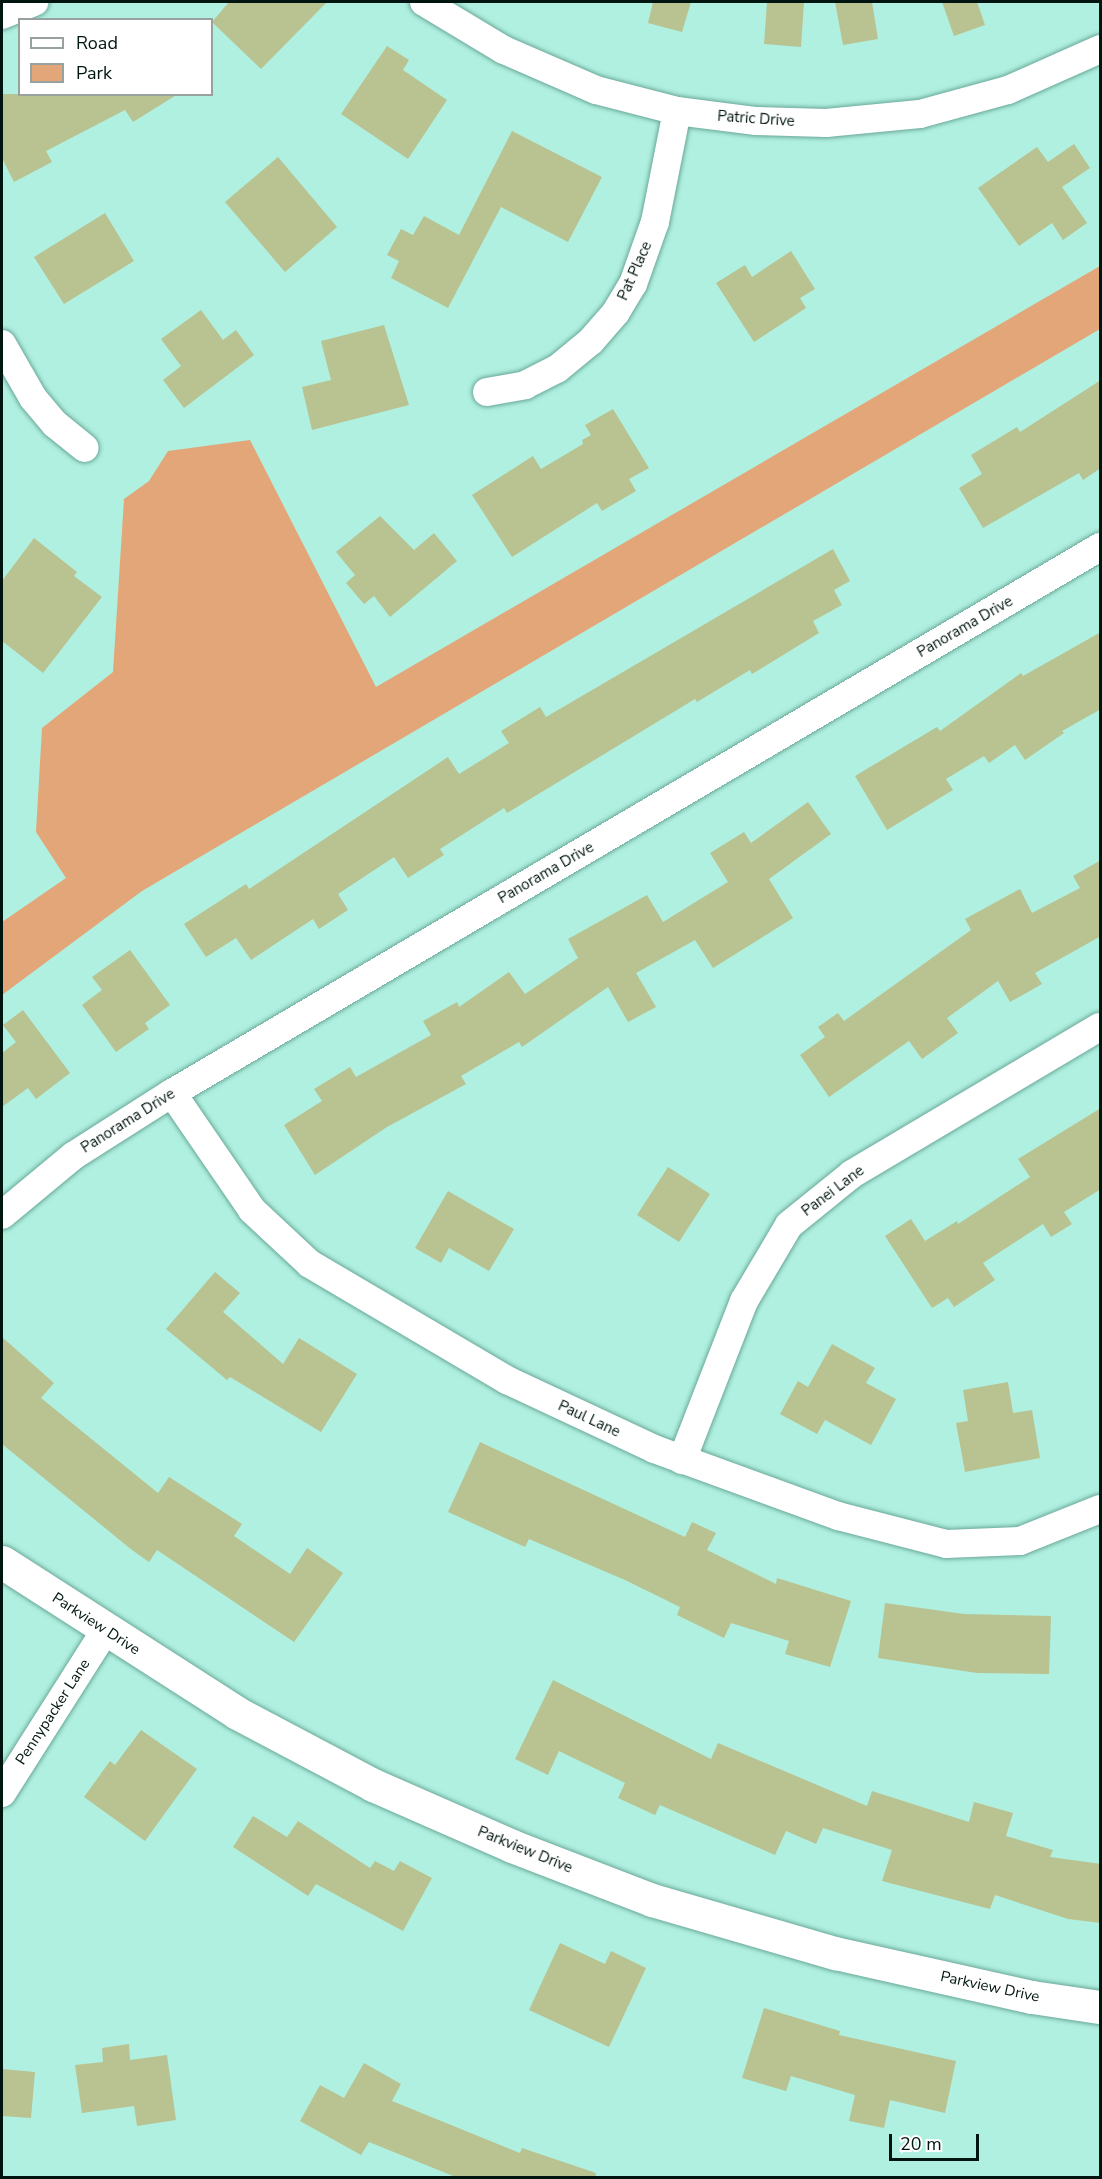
<!DOCTYPE html>
<style>
body{margin:0}
#map{position:relative;width:1102px;height:2179px;overflow:hidden;background:#b0f0e0;font-family:"Nunito Sans",sans-serif}
div>[style]{position:absolute}
.green>*{inset:0;background:#e3a679}
.building>*{inset:0;background:#b9c291}
.roads{filter:drop-shadow(0 0 2px #6aa899) drop-shadow(0 0 2px #6aa899)}
.minor>*{height:28px;margin:-14px;padding:0 14px;transform-origin:14px;border-radius:14px;background:#fff}
.tertiary>*{height:33px;margin:-16.5px;padding:0 16.5px;transform-origin:16.5px;border-radius:16.5px;background:#fff}
span{translate:-50% -50%;white-space:nowrap;text-align:center;line-height:1.15;-webkit-text-stroke:4.5px #fff;paint-order:stroke}
.street-label{font-size:15px;color:#001510}
.frame{position:absolute;inset:0;border:3px solid #001510;pointer-events:none}
.legend{position:absolute;left:18px;top:18px;width:195px;height:78px;box-sizing:border-box;background:#fff;border:2px solid #99a19f;margin:0;padding:8px 10px;list-style:none;font-size:18px;color:#001510}
.legend li{display:flex;align-items:center;gap:12px;height:30px}
.legend b{width:30px;border:2px solid #99a19f}
.scale{position:absolute;left:889px;top:2134px;width:90px;height:27px;box-sizing:border-box;border:3px solid #001510;border-top:0;padding-left:8px;font-size:18px;line-height:21px;white-space:nowrap;color:#001510;-webkit-text-stroke:4px #fff;paint-order:stroke}
</style>
<div id="map">
<div class="green">
<i style="clip-path:polygon(1100px 266px,1100px 329px,142px 891px,2px 995px,2px 922px,66px 878px,36px 832px,42px 728px,113px 672px,124px 499px,149px 481px,168px 451px,250px 440px,376px 687px)"></i>
</div>
<div class="building">
<i style="clip-path:polygon(229px 2px,327px 2px,261px 69px,212px 22px)"></i>
<i style="clip-path:polygon(653px 2px,691px 2px,682px 32px,648px 23px)"></i>
<i style="clip-path:polygon(767px 2px,804px 2px,801px 47px,764px 44px)"></i>
<i style="clip-path:polygon(835px 2px,872px 2px,878px 39px,843px 45px)"></i>
<i style="clip-path:polygon(942px 2px,977px 2px,985px 25px,954px 36px)"></i>
<i style="clip-path:polygon(387px 46px,409px 60px,403px 70px,447px 100px,408px 159px,341px 114px)"></i>
<i style="clip-path:polygon(2px 94px,178px 94px,133px 122px,125px 110px,46px 151px,52px 162px,14px 182px,2px 158px)"></i>
<i style="clip-path:polygon(512px 131px,602px 177px,568px 242px,501px 207px,448px 308px,391px 278px,399px 261px,387px 255px,401px 229px,413px 235px,424px 216px,459px 235px)"></i>
<i style="clip-path:polygon(1074px 144px,1090px 168px,1062px 187px,1087px 223px,1063px 240px,1052px 223px,1019px 246px,978px 188px,1037px 147px,1048px 162px)"></i>
<i style="clip-path:polygon(278px 157px,337px 227px,285px 272px,225px 202px)"></i>
<i style="clip-path:polygon(105px 213px,134px 261px,64px 304px,34px 257px)"></i>
<i style="clip-path:polygon(791px 251px,815px 289px,800px 298px,806px 308px,754px 342px,716px 283px,745px 265px,752px 277px)"></i>
<i style="clip-path:polygon(201px 310px,223px 340px,236px 330px,254px 355px,184px 408px,163px 380px,181px 366px,161px 339px)"></i>
<i style="clip-path:polygon(384px 325px,409px 405px,312px 430px,302px 387px,331px 380px,321px 341px)"></i>
<i style="clip-path:polygon(1101px 380px,1101px 468px,1083px 480px,1079px 473px,983px 528px,959px 488px,982px 474px,971px 455px,1017px 427px,1020px 432px)"></i>
<i style="clip-path:polygon(613px 409px,649px 468px,629px 479px,636px 491px,602px 511px,597px 503px,512px 557px,472px 495px,533px 456px,541px 469px,583px 444px,582px 440px,591px 435px,585px 425px)"></i>
<i style="clip-path:polygon(380px 516px,414px 550px,434px 533px,457px 561px,390px 617px,374px 596px,364px 604px,346px 583px,355px 575px,336px 552px)"></i>
<i style="clip-path:polygon(34px 538px,77px 572px,74px 576px,102px 597px,43px 673px,2px 641px,2px 581px)"></i>
<i style="clip-path:polygon(833px 549px,850px 581px,834px 590px,842px 605px,813px 621px,819px 633px,752px 674px,750px 670px,697px 702px,695px 699px,507px 813px,504px 808px,440px 849px,444px 855px,408px 878px,394px 857px,338px 894px,348px 910px,319px 929px,313px 919px,251px 960px,236px 938px,206px 957px,184px 924px,246px 884px,249px 889px,448px 757px,459px 774px,509px 743px,501px 731px,540px 707px,546px 717px)"></i>
<i style="clip-path:polygon(1101px 632px,1101px 709px,1062px 731px,1064px 733px,1025px 760px,1015px 745px,989px 763px,984px 756px,946px 779px,953px 790px,887px 830px,855px 776px,937px 727px,940px 731px,1021px 673px,1023px 676px)"></i>
<i style="clip-path:polygon(808px 802px,831px 834px,769px 879px,793px 918px,713px 968px,695px 940px,636px 973px,656px 1007px,628px 1022px,608px 987px,522px 1047px,519px 1042px,461px 1076px,466px 1084px,387px 1127px,315px 1175px,284px 1125px,322px 1101px,314px 1089px,350px 1067px,356px 1077px,431px 1035px,423px 1021px,457px 1002px,459px 1007px,509px 972px,525px 994px,578px 958px,568px 939px,647px 895px,663px 922px,728px 882px,710px 853px,744px 832px,751px 843px)"></i>
<i style="clip-path:polygon(1101px 860px,1101px 936px,1035px 973px,1042px 984px,1010px 1002px,998px 981px,947px 1018px,958px 1033px,922px 1059px,909px 1041px,829px 1097px,800px 1055px,825px 1037px,818px 1027px,838px 1013px,844px 1021px,971px 930px,965px 919px,1020px 889px,1032px 913px,1080px 888px,1073px 876px)"></i>
<i style="clip-path:polygon(130px 950px,170px 1005px,145px 1023px,149px 1029px,116px 1052px,82px 1005px,102px 990px,92px 977px)"></i>
<i style="clip-path:polygon(23px 1010px,70px 1073px,36px 1099px,28px 1088px,2px 1107px,2px 1053px,16px 1042px,3px 1025px)"></i>
<i style="clip-path:polygon(1101px 1108px,1101px 1189px,1064px 1212px,1072px 1224px,1051px 1237px,1043px 1224px,983px 1263px,995px 1280px,954px 1307px,948px 1298px,932px 1308px,885px 1236px,911px 1219px,925px 1241px,957px 1221px,958px 1224px,1030px 1177px,1018px 1159px)"></i>
<i style="clip-path:polygon(668px 1167px,710px 1194px,679px 1242px,637px 1215px)"></i>
<i style="clip-path:polygon(448px 1191px,514px 1229px,489px 1271px,449px 1248px,441px 1263px,415px 1248px)"></i>
<i style="clip-path:polygon(215px 1272px,240px 1293px,223px 1312px,283px 1364px,299px 1338px,357px 1374px,321px 1432px,230px 1377px,227px 1380px,166px 1329px)"></i>
<i style="clip-path:polygon(2px 1337px,54px 1383px,41px 1398px,158px 1493px,169px 1477px,242px 1524px,234px 1536px,290px 1574px,307px 1548px,343px 1573px,294px 1642px,157px 1550px,149px 1562px,132px 1550px,2px 1444px)"></i>
<i style="clip-path:polygon(832px 1344px,875px 1368px,866px 1383px,896px 1399px,871px 1445px,825px 1420px,817px 1434px,780px 1414px,798px 1381px,808px 1387px)"></i>
<i style="clip-path:polygon(1008px 1382px,1013px 1413px,1032px 1410px,1040px 1458px,965px 1472px,956px 1423px,968px 1421px,963px 1390px)"></i>
<i style="clip-path:polygon(480px 1442px,685px 1537px,692px 1522px,716px 1533px,707px 1550px,776px 1584px,777px 1578px,851px 1601px,830px 1667px,785px 1654px,789px 1641px,731px 1623px,724px 1638px,677px 1615px,680px 1607px,625px 1580px,529px 1539px,525px 1547px,448px 1512px)"></i>
<i style="clip-path:polygon(885px 1603px,964px 1614px,1051px 1616px,1049px 1674px,977px 1673px,878px 1658px)"></i>
<i style="clip-path:polygon(553px 1680px,711px 1759px,718px 1743px,867px 1806px,872px 1791px,969px 1822px,974px 1802px,1013px 1813px,1006px 1836px,1053px 1850px,1050px 1857px,1101px 1864px,1101px 1923px,1068px 1919px,995px 1895px,990px 1909px,882px 1881px,892px 1850px,823px 1828px,816px 1844px,786px 1831px,775px 1855px,660px 1805px,655px 1815px,618px 1798px,625px 1783px,559px 1751px,548px 1775px,515px 1759px)"></i>
<i style="clip-path:polygon(141px 1730px,197px 1769px,145px 1841px,84px 1797px,110px 1761px,115px 1765px)"></i>
<i style="clip-path:polygon(253px 1816px,287px 1837px,298px 1821px,370px 1868px,375px 1861px,394px 1871px,400px 1861px,432px 1878px,403px 1931px,316px 1884px,308px 1896px,233px 1847px)"></i>
<i style="clip-path:polygon(560px 1943px,605px 1964px,611px 1951px,646px 1968px,609px 2047px,529px 2010px)"></i>
<i style="clip-path:polygon(764px 2008px,840px 2031px,839px 2035px,956px 2061px,945px 2113px,890px 2100px,884px 2128px,849px 2121px,855px 2095px,791px 2076px,786px 2091px,742px 2078px)"></i>
<i style="clip-path:polygon(129px 2044px,130px 2060px,167px 2055px,176px 2120px,137px 2126px,134px 2106px,82px 2113px,75px 2065px,103px 2062px,102px 2048px)"></i>
<i style="clip-path:polygon(364px 2063px,401px 2084px,392px 2101px,520px 2153px,522px 2148px,596px 2173px,595px 2178px,458px 2178px,369px 2142px,361px 2155px,300px 2121px,320px 2085px,344px 2098px)"></i>
<i style="clip-path:polygon(2px 2069px,35px 2072px,31px 2118px,2px 2116px)"></i>
</div>
<div class="roads">
<div class="minor">
<i style="left:424px;top:2px;width:93px;rotate:31deg"></i>
<i style="left:504px;top:50px;width:100px;rotate:23.5deg"></i>
<i style="left:596px;top:90px;width:84px;rotate:14.5deg"></i>
<i style="left:677px;top:111px;width:80px;rotate:7.2deg"></i>
<i style="left:756px;top:121px;width:70px;rotate:1.6deg"></i>
<i style="left:826px;top:123px;width:94px;rotate:-5.5deg"></i>
<i style="left:920px;top:114px;width:91px;rotate:-15.3deg"></i>
<i style="left:1008px;top:90px;width:101px;rotate:-24deg"></i>
<i style="left:2px;top:15px;width:35px;rotate:-22deg"></i>
<i style="left:2px;top:344px;width:62px;rotate:60.1deg"></i>
<i style="left:33px;top:398px;width:34px;rotate:50deg"></i>
<i style="left:55px;top:424px;width:38px;rotate:39deg"></i>
<i style="left:487px;top:392px;width:39px;rotate:-10deg"></i>
<i style="left:525px;top:385px;width:36px;rotate:-27deg"></i>
<i style="left:557px;top:369px;width:44px;rotate:-39.5deg"></i>
<i style="left:591px;top:341px;width:38px;rotate:-49deg"></i>
<i style="left:616px;top:312px;width:33px;rotate:-59deg"></i>
<i style="left:633px;top:284px;width:66px;rotate:-70.5deg"></i>
<i style="left:655px;top:222px;width:113px;rotate:-78.8deg"></i>
<i style="left:172px;top:1093px;width:142px;rotate:55.6deg"></i>
<i style="left:252px;top:1210px;width:79px;rotate:43deg"></i>
<i style="left:310px;top:1264px;width:229px;rotate:30.5deg"></i>
<i style="left:507px;top:1380px;width:162px;rotate:25.1deg"></i>
<i style="left:654px;top:1449px;width:196px;rotate:20deg"></i>
<i style="left:838px;top:1516px;width:112px;rotate:14.5deg"></i>
<i style="left:946px;top:1544px;width:74px;rotate:-2.3deg"></i>
<i style="left:1020px;top:1541px;width:86px;rotate:-21.8deg"></i>
<i style="left:2px;top:1215px;width:92px;rotate:-39.7deg"></i>
<i style="left:73px;top:1156px;width:117px;rotate:-32.5deg"></i>
<i style="left:172px;top:1093px;width:1077px;rotate:-30.47deg"></i>
<i style="left:682px;top:1460px;width:171px;rotate:-68.7deg"></i>
<i style="left:744px;top:1301px;width:88px;rotate:-59.4deg"></i>
<i style="left:789px;top:1225px;width:81px;rotate:-39deg"></i>
<i style="left:852px;top:1174px;width:288px;rotate:-30.7deg"></i>
<i style="left:2px;top:1793px;width:192px;rotate:-57.6deg"></i>
</div>
<div class="tertiary">
<i style="left:2px;top:1562px;width:279px;rotate:32.7deg"></i>
<i style="left:237px;top:1713px;width:154px;rotate:27.9deg"></i>
<i style="left:373px;top:1785px;width:152px;rotate:23.7deg"></i>
<i style="left:512px;top:1846px;width:150px;rotate:21.1deg"></i>
<i style="left:652px;top:1900px;width:191px;rotate:16.2deg"></i>
<i style="left:835px;top:1953px;width:202px;rotate:12.6deg"></i>
<i style="left:1032px;top:1997px;width:69px;rotate:8.4deg"></i>
</div>
</div>
<div class="street-label">
<span style="left:756px;top:119px;rotate:4deg">Patric Drive</span>
<span style="left:635px;top:271px;rotate:-66deg">Pat Place</span>
<span style="left:965px;top:627px;rotate:-30deg">Panorama Drive</span>
<span style="left:546px;top:873px;rotate:-30deg">Panorama Drive</span>
<span style="left:128px;top:1121px;rotate:-32deg">Panorama Drive</span>
<span style="left:833px;top:1191px;rotate:-37deg">Panei Lane</span>
<span style="left:589px;top:1419px;rotate:25deg">Paul Lane</span>
<span style="left:96px;top:1624px;rotate:33deg">Parkview Drive</span>
<span style="left:53px;top:1712px;rotate:-57deg">Pennypacker Lane</span>
<span style="left:525px;top:1850px;rotate:22deg">Parkview Drive</span>
<span style="left:990px;top:1987px;rotate:12deg">Parkview Drive</span>
</div>
<div class="frame"></div>
<ul class="legend">
<li><b style="height:8px;background:#fff"></b>Road</li>
<li><b style="height:16px;background:#e3a679"></b>Park</li>
</ul>
<div class="scale">20 m</div>
</div>
